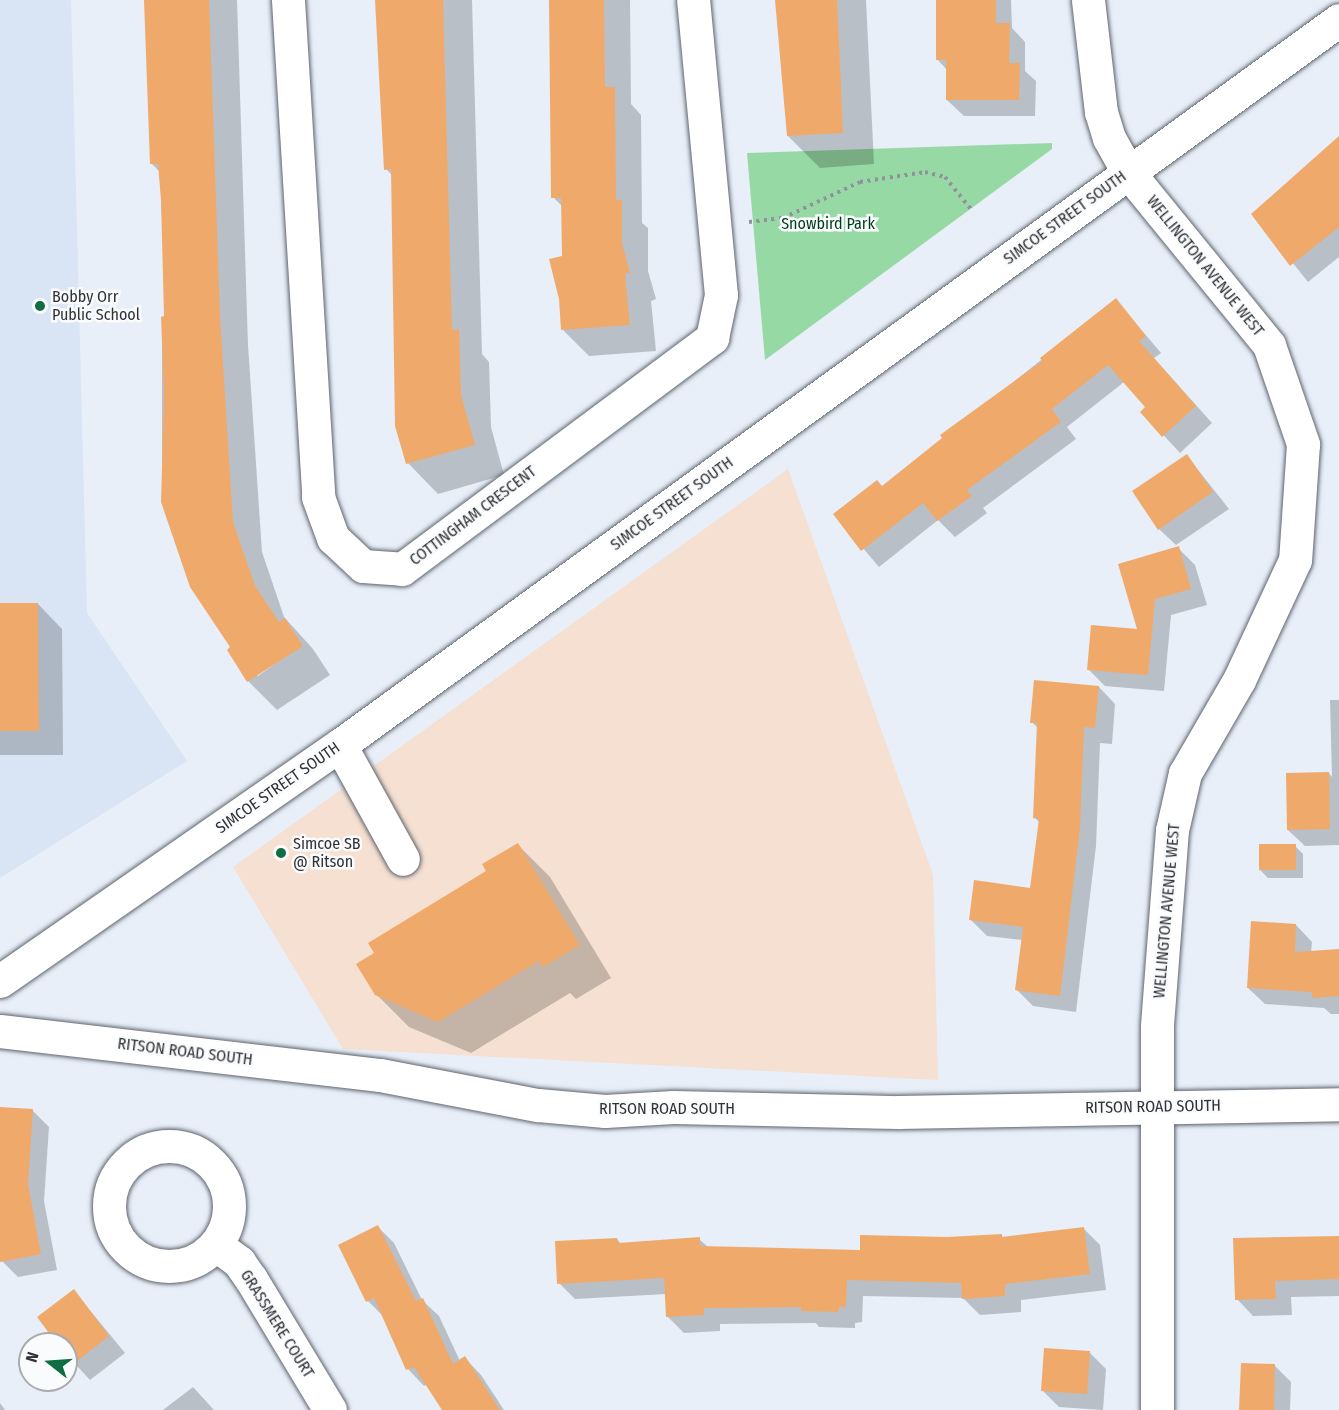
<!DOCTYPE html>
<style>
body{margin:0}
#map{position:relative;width:1339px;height:1410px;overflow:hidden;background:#e8eff9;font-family:"Fira Sans Condensed",sans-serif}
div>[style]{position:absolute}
.commercial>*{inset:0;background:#f5e0d1}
.built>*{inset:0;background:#d9e4f4}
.green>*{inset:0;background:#97d9a5}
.shadow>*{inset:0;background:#0003}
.building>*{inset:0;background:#efaa6b}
.path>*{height:4px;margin-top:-2px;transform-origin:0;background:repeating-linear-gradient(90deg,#8f939a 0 3px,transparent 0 7.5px)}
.roads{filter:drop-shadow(0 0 2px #5f646d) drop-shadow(0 0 2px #5f646d)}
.minor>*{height:33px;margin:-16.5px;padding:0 16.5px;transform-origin:16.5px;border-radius:16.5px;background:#fff}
.minor>.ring{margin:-16.5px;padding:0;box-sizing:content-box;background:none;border:33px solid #fff;border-radius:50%}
.dots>*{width:16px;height:16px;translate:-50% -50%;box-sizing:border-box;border:3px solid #fafbfd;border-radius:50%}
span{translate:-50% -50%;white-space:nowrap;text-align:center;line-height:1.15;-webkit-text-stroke:5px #fafbfd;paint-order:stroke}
.street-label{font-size:16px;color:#303236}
.park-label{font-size:16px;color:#003c18}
.poi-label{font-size:16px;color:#303236}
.left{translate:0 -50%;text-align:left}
.north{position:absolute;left:18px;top:1332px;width:60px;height:60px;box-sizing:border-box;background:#fafbfd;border:2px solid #a9abad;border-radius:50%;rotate:287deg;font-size:16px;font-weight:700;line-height:24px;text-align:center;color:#303236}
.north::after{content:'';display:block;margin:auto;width:21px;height:27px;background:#0e6d42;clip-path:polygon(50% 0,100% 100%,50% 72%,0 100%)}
</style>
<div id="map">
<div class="commercial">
<i style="clip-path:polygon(788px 469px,933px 875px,938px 1080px,343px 1049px,233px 867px)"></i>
</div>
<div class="built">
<i style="clip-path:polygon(0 0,71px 0,87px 613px,187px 761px,0 878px)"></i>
</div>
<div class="green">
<i style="clip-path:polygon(1052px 143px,1052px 149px,765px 360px,747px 153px)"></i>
</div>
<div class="shadow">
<i style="clip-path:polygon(evenodd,146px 0,237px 0,248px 345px,262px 552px,284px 617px,313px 649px,330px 675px,277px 710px,248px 681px,162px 501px,162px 318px,166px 318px,160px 172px,151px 163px,146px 0,300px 646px,258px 676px,256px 674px,300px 646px)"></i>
<i style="clip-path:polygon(377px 0,472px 0,482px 354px,489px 362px,491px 427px,504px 475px,438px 494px,408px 463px,393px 176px,386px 169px)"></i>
<i style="clip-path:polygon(551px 0,630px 0,631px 104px,641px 115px,642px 223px,648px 228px,648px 271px,656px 299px,651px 301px,656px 351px,589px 356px,563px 330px,563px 207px,553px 197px)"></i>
<i style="clip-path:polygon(776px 0,866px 0,874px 164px,820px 168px,788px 136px)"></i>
<i style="clip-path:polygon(936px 0,1011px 0,1012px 28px,1025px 42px,1025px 71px,1036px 81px,1035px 116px,964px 116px,947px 100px,947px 70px,937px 59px)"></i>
<i style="clip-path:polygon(1339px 138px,1339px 257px,1308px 282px,1254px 214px)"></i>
<i style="clip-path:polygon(1116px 300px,1161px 353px,1154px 358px,1212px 423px,1180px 453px,1142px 412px,1147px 407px,1124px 382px,1067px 427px,1076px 439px,983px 508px,987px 513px,955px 537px,938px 520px,879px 567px,835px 515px,882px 487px)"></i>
<i style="clip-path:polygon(1187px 456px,1229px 509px,1176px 545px,1159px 529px)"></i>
<i style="clip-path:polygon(1178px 548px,1195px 565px,1207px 605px,1171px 615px,1164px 691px,1105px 686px,1088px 669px,1139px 631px)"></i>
<i style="clip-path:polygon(38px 604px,62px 629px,63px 755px,0 755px,0 605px)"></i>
<i style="clip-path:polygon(1099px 687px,1115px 704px,1112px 744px,1100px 743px,1096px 846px,1076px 1012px,1033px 1006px,1017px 990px,1023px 940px,987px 936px,970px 919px,1031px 889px,1040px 823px,1035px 818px,1038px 728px,1032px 722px)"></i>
<i style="clip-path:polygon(1330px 700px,1339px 700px,1339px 845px,1305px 846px,1288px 830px,1329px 773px,1332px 777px)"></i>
<i style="clip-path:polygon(518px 845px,550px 877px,611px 978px,576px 999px,570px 993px,471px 1053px,409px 1027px,376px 994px)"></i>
<i style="clip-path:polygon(1295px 846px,1303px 854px,1303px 878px,1268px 878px,1260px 870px)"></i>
<i style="clip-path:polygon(1296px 925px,1312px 942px,1311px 953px,1339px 951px,1339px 1014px,1331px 1014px,1324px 1008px,1265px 1004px,1248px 988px)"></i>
<i style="clip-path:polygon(0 1108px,32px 1110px,49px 1127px,44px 1201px,57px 1270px,18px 1277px,2px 1261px)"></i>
<i style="clip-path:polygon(378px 1227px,394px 1243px,422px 1300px,439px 1316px,460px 1361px,465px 1358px,481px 1375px,504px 1410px,444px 1410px,427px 1384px,424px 1386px,408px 1369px,385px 1318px,368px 1301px,340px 1246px)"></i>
<i style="clip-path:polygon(1084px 1229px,1100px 1245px,1106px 1290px,1021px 1300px,1021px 1312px,980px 1315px,963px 1298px,863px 1296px,862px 1322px,855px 1323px,855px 1328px,819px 1327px,816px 1323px,720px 1324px,720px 1331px,684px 1333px,667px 1316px,666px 1294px,575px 1299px,559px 1283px,617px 1239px,621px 1244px,699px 1239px,708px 1247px,861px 1252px,947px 1239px,1004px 1238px)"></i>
<i style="clip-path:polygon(1339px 1237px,1339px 1296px,1291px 1297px,1292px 1315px,1253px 1316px,1237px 1299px)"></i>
<i style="clip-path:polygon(74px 1291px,125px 1353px,90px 1380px,66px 1354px,66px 1344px,59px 1344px)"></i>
<i style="clip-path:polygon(1089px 1352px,1106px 1369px,1103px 1410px,1059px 1407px,1043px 1391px)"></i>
<i style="clip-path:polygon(1274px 1365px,1291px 1382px,1290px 1410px,1241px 1410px)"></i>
<i style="clip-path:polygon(193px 1387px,214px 1410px,163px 1410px)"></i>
<i style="clip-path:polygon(0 1403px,5px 1410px,0 1410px)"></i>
</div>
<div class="building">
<i style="clip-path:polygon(144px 0,209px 0,220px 315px,233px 522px,255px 586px,279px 622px,285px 618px,303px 646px,247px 682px,227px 650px,230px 647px,190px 587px,161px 502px,164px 396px,161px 317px,164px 316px,161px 200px,158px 164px,150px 164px)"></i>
<i style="clip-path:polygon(375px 0,443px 0,452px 330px,459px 329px,461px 395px,475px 445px,406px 464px,395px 426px,391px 169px,384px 170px)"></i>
<i style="clip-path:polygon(549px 0,604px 0,605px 87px,615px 87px,616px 200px,622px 200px,622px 243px,630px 273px,625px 274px,630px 325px,561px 330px,559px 299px,549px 259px,562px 256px,561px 198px,551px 198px)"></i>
<i style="clip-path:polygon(775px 0,837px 0,843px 133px,787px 136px)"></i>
<i style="clip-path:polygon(936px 0,996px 0,996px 23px,1010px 23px,1009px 63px,1020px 63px,1019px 100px,946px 100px,946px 60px,936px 60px)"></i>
<i style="clip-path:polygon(1339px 136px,1339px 227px,1290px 266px,1251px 214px)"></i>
<i style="clip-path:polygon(1116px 298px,1146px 336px,1139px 341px,1196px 406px,1162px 437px,1140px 412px,1145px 407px,1108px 365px,1052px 409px,1061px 422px,967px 490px,972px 496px,937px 521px,923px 503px,861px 551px,833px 514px,877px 480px,882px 486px,942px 438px,940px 435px,1042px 361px,1040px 358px)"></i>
<i style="clip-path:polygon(1187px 454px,1213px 492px,1158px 530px,1132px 491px)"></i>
<i style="clip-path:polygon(1179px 546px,1191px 589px,1155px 599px,1148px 675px,1087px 670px,1091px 625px,1137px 629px,1118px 564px)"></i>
<i style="clip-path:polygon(0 603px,38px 603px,39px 731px,0 731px)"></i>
<i style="clip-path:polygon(1034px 680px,1099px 686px,1095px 728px,1084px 727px,1080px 828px,1060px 996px,1015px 990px,1023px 927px,969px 920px,974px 880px,1030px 888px,1039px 819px,1033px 818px,1037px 723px,1030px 723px)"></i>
<i style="clip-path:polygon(1329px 772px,1330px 829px,1287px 830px,1286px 773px)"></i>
<i style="clip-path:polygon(518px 843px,580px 945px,543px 967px,539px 961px,438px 1022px,375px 995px,356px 964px,374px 953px,368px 943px,486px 871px,482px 864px)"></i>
<i style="clip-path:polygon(1259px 844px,1296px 844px,1296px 870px,1259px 870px)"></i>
<i style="clip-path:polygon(1251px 921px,1296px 924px,1295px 952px,1339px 949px,1339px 996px,1312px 998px,1312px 992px,1247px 988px)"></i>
<i style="clip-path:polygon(0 1107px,33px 1109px,28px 1184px,41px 1254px,0 1262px)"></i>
<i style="clip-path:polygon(378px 1225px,416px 1301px,423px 1298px,453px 1364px,465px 1356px,500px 1410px,442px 1410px,414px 1367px,406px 1370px,374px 1298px,366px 1302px,338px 1245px)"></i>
<i style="clip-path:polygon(1084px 1227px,1090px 1274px,1005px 1284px,1005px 1296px,962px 1299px,961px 1283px,847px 1280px,846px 1306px,839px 1307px,839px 1312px,801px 1311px,801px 1307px,704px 1308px,704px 1315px,666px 1317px,664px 1278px,557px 1284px,555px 1241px,617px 1238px,618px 1243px,700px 1237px,700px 1246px,860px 1250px,860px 1235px,947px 1237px,1002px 1234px,1002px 1237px)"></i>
<i style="clip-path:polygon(1339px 1236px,1339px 1279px,1275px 1281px,1276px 1299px,1235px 1300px,1233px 1238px)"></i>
<i style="clip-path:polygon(74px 1289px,109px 1336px,72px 1365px,66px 1356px,66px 1344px,57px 1344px,37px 1317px)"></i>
<i style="clip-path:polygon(1044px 1348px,1090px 1351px,1087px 1394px,1041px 1391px)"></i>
<i style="clip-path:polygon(1241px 1363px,1275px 1364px,1274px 1410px,1239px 1410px)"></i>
</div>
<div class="path">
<i style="left:749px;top:222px;width:34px;rotate:-7deg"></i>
<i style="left:783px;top:218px;width:85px;rotate:-25.1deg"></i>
<i style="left:860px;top:182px;width:66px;rotate:-8.7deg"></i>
<i style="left:925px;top:172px;width:21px;rotate:14deg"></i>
<i style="left:945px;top:177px;width:45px;rotate:51.3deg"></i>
</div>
<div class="roads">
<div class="minor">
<i style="left:288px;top:0;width:498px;rotate:86.5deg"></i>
<i style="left:318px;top:497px;width:44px;rotate:69.9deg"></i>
<i style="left:333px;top:538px;width:41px;rotate:43deg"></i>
<i style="left:363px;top:566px;width:39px;rotate:4deg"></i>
<i style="left:402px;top:569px;width:387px;rotate:-36.7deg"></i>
<i style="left:712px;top:338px;width:44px;rotate:-78.2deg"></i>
<i style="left:721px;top:295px;width:296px;rotate:-95.4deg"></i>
<i style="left:1088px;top:0;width:113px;rotate:83.4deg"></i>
<i style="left:1101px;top:112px;width:27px;rotate:73deg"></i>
<i style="left:1109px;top:138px;width:39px;rotate:61deg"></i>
<i style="left:1128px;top:172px;width:223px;rotate:50.8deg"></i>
<i style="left:1269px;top:345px;width:105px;rotate:71deg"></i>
<i style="left:1303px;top:444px;width:116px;rotate:93.9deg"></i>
<i style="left:1295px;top:560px;width:132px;rotate:115deg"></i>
<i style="left:1239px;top:680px;width:108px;rotate:120.1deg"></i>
<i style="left:1185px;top:773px;width:58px;rotate:102.8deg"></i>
<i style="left:1172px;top:830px;width:197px;rotate:94.4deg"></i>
<i style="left:1157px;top:1026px;width:384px;rotate:90deg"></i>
<i style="left:340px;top:745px;width:130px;rotate:61.1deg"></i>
<i style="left:0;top:981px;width:414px;rotate:-34.8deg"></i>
<i style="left:340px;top:745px;width:1234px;rotate:-35.97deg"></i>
<i style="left:0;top:1031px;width:383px;rotate:6.6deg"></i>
<i style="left:380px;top:1075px;width:161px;rotate:10.8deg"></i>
<i style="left:538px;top:1105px;width:67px;rotate:5.1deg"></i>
<i style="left:605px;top:1111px;width:68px;rotate:-3.4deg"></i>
<i style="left:673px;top:1107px;width:226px;rotate:1.3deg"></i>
<i style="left:899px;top:1112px;width:440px;rotate:-1deg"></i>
<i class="ring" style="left:109px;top:1146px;width:87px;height:87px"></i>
<i style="left:216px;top:1245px;width:29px;rotate:36deg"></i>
<i style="left:239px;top:1262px;width:21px;rotate:55deg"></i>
<i style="left:251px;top:1279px;width:153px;rotate:58.9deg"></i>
</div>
</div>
<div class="dots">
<i style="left:40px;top:306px;background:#0e6d42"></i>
<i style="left:281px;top:853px;background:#0e6d42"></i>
</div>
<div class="street-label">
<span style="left:1065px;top:218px;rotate:-36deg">SIMCOE STREET SOUTH</span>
<span style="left:1205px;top:266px;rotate:51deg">WELLINGTON AVENUE WEST</span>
<span style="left:672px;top:504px;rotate:-36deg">SIMCOE STREET SOUTH</span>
<span style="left:473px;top:516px;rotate:-37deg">COTTINGHAM CRESCENT</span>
<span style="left:278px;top:788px;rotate:-35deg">SIMCOE STREET SOUTH</span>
<span style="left:1167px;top:911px;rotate:-85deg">WELLINGTON AVENUE WEST</span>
<span style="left:185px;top:1052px;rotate:7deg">RITSON ROAD SOUTH</span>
<span style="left:1153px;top:1107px;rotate:-1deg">RITSON ROAD SOUTH</span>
<span style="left:667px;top:1109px">RITSON ROAD SOUTH</span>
<span style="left:277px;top:1324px;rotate:58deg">GRASSMERE COURT</span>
</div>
<div class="park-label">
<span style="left:828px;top:224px">Snowbird Park</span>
</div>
<div class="poi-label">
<span class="left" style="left:52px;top:306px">Bobby Orr<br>Public School</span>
<span class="left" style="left:293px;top:853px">Simcoe SB<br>@ Ritson</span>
</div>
<div class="north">N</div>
</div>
